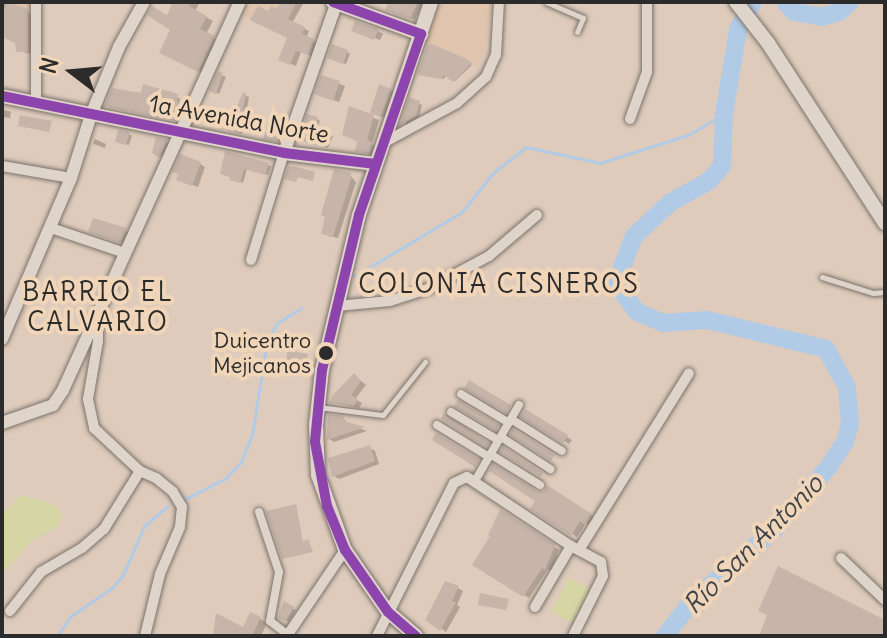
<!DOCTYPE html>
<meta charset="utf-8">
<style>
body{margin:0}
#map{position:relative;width:887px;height:638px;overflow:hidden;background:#decbbb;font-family:Delius,sans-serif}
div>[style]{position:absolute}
.built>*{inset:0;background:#e1c4ad}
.green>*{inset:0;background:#d6d5a4}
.shadow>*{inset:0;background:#0003}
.stream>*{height:3px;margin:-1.5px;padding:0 1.5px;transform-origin:1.5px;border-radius:1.5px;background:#b1cbe6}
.river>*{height:18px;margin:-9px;padding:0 9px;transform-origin:9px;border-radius:9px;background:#b1cbe6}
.building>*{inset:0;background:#c7b5aa}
.roads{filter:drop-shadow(0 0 2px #7c736c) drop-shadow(0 0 2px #7c736c)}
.service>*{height:5px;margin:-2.5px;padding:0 2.5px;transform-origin:2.5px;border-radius:2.5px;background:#ded4c9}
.pedestrian>*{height:8px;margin:-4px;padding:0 4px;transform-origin:4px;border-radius:4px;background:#ded4c9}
.minor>*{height:10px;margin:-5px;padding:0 5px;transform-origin:5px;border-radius:5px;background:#ded4c9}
.tertiary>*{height:12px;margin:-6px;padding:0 6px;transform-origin:6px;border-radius:6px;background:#ded4c9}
.secondary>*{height:14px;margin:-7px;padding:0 7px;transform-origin:7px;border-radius:7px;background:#ded4c9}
.bus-1>*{height:10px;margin:-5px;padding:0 5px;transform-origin:5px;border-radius:5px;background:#8e44ad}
.dots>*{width:22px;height:22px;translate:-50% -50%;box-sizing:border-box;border:4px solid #f1d5b8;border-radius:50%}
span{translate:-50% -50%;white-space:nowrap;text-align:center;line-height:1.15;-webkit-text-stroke:8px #f1d5b8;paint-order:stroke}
.bus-label{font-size:22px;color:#2b2b2b}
.right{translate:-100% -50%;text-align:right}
.street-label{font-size:24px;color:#2b2b2b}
.neighbourhood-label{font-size:26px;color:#2b2b2b;letter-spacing:2px}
.water-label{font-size:26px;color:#3c434a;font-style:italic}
.frame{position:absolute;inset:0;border:4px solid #2b2b2b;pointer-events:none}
.north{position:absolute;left:32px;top:32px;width:80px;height:80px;-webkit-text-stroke:6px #f1d5b8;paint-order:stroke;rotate:286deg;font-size:22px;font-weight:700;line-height:32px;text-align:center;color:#2b2b2b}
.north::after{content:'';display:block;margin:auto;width:28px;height:36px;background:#2b2b2b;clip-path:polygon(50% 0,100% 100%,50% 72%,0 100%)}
</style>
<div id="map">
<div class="built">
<i style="clip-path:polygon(2px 2px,36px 2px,31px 52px,16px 52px,15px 43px,2px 37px)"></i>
<i style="clip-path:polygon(246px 2px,297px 2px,280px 34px,240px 15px)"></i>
<i style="clip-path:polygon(437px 2px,492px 2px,485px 52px,477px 68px,465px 58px,423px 42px)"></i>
</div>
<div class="green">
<i style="clip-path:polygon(21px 495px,54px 504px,63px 516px,56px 528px,31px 541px,2px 575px,2px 515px)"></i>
<i style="clip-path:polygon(569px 578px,590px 589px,572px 623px,551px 611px)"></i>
</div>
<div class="shadow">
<i style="clip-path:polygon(2px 2px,33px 14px,33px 54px,17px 51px,17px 43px,2px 36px)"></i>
<i style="clip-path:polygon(176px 2px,200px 2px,195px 11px,213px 21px,206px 34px,220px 42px,205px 74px,168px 56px,173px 29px,168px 17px)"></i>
<i style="clip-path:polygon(283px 2px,303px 4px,292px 23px,309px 31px,306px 38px,319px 44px,314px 57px,301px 52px,296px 66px,286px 62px,289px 37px,269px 13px,278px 11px)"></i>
<i style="clip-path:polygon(391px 2px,423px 2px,415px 20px,392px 12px)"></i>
<i style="clip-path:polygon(356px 31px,378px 31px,383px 34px,380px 40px)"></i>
<i style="clip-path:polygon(431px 46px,472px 65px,455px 81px,446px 75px,444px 79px,421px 75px)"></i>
<i style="clip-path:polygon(347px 52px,350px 54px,346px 64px,332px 59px)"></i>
<i style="clip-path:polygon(219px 74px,226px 77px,219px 94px,212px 90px)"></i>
<i style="clip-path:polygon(322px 77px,345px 86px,339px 102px,322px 96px)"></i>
<i style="clip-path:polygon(390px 90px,396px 93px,387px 119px,377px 115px)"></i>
<i style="clip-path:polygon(143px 95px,180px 98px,179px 104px,184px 108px,178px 121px,109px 107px)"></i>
<i style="clip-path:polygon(244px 95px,249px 97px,242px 134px,228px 130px)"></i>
<i style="clip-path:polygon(411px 100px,422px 105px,419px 117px,405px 125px)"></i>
<i style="clip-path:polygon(2px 109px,11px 112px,10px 118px,2px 117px)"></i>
<i style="clip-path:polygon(350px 109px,379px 120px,372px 144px,378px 147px,375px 155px,357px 151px,359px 141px)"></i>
<i style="clip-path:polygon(317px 119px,320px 121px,317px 129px,333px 136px,328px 148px,304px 141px)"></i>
<i style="clip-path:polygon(282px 126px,285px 128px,281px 142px,269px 139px)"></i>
<i style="clip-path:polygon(129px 134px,132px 136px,129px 145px,120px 143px)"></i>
<i style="clip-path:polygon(95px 139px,106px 144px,105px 148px,93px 144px)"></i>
<i style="clip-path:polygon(157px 140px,169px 143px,163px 158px,155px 152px)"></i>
<i style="clip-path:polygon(200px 164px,205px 167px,198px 187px,184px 182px,181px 174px)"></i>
<i style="clip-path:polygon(268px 165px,271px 166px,268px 175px,247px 169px,243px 183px,222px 173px)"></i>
<i style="clip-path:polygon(350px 175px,356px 182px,338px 238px,328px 236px)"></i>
<i style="clip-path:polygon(94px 220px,131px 233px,126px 244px,95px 234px)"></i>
<i style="clip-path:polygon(354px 375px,366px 385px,355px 399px,362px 403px,359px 408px,332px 402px)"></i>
<i style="clip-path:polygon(525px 412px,572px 440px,569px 444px,523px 416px)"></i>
<i style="clip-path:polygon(343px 418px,349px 425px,367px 431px,334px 442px,329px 439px)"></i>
<i style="clip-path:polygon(370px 448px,375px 451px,379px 464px,339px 479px,334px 476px)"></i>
<i style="clip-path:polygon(548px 488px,596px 518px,591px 526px,586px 523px,577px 537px,533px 508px,538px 500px,537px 493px,545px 493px)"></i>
<i style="clip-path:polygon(500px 512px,559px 550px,551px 571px,548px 569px,529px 598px,475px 565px,493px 536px)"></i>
<i style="clip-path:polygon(458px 588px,463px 591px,457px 605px,460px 607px,446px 632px,428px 619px)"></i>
<i style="clip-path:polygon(285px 604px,296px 610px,289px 622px,280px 616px)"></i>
<i style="clip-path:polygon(260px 619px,267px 623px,261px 636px,215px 636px,244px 630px)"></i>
</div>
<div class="stream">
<i style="left:355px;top:276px;width:125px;rotate:-30.9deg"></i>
<i style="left:462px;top:212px;width:50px;rotate:-51.5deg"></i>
<i style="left:493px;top:173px;width:42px;rotate:-38.2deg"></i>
<i style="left:526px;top:147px;width:76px;rotate:12.2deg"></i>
<i style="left:600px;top:163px;width:92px;rotate:-17.7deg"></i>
<i style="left:688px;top:135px;width:42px;rotate:-30.3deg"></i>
<i style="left:185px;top:499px;width:46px;rotate:-27.1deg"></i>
<i style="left:226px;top:478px;width:22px;rotate:-47deg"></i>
<i style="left:241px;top:462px;width:29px;rotate:-68deg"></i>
<i style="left:252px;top:435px;width:95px;rotate:-80.9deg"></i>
<i style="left:267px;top:341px;width:21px;rotate:-61deg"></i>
<i style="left:277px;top:323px;width:28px;rotate:-32deg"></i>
<i style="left:57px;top:636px;width:24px;rotate:-55deg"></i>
<i style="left:71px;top:616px;width:50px;rotate:-34.3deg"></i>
<i style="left:112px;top:588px;width:17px;rotate:-50deg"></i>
<i style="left:123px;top:575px;width:53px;rotate:-66.8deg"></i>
<i style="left:144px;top:526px;width:31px;rotate:-40deg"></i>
</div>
<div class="river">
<i style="left:785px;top:2px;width:13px;rotate:48deg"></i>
<i style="left:794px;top:12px;width:27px;rotate:10deg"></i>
<i style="left:821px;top:17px;width:19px;rotate:-16deg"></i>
<i style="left:839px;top:12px;width:15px;rotate:-42deg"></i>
<i style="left:665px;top:636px;width:46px;rotate:-52.1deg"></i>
<i style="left:693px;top:600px;width:106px;rotate:-40.8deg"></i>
<i style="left:773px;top:531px;width:84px;rotate:-48.9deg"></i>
<i style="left:828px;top:468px;width:31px;rotate:-57deg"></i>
<i style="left:845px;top:442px;width:20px;rotate:-75deg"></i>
<i style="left:850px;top:423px;width:36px;rotate:-95deg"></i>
<i style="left:847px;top:387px;width:43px;rotate:-118.9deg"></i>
<i style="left:826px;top:349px;width:122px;rotate:-166.2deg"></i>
<i style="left:708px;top:320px;width:45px;rotate:176.2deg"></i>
<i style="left:663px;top:323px;width:28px;rotate:-157deg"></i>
<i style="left:637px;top:312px;width:36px;rotate:-126deg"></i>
<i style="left:616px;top:283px;width:50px;rotate:-69deg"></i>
<i style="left:634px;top:236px;width:50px;rotate:-42.6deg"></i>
<i style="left:671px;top:202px;width:43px;rotate:-28.9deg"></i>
<i style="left:709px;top:181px;width:20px;rotate:-49deg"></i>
<i style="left:722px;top:166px;width:52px;rotate:-87.8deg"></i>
<i style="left:724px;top:114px;width:86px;rotate:-80.6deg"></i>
<i style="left:738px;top:29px;width:31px;rotate:-61deg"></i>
</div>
<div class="building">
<i style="clip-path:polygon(7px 2px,28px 9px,28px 52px,16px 52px,15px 43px,2px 37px,2px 13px)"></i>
<i style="clip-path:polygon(173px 2px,192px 2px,189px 6px,207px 16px,200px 29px,215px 36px,198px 72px,159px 53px,170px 30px,147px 15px,152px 6px,167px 15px)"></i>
<i style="clip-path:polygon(281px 2px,297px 2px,288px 19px,305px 27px,302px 34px,314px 39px,309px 55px,296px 51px,290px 65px,278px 60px,287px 38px,250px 20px,258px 6px,268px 11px,271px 6px,277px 8px)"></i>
<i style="clip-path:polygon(389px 2px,418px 2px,410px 19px,385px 10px)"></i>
<i style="clip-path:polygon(355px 21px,379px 29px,374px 40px,351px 31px)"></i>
<i style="clip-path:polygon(332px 44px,348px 50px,343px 64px,327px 58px)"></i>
<i style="clip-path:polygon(431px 44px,465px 58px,472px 63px,453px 82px,444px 75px,442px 79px,417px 75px,427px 46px)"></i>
<i style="clip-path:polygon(218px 71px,223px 73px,216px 94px,209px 91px)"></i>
<i style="clip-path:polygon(321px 75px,340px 81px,333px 101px,314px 94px)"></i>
<i style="clip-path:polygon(143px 84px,178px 94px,177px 101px,183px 105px,176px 121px,104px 106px,112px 88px,141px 93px)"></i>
<i style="clip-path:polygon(379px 84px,391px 89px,381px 117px,370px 113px)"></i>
<i style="clip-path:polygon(243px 92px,246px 94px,238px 134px,223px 129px,228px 112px,234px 114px)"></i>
<i style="clip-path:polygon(409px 97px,420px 101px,416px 116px,400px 125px)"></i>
<i style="clip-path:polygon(349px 106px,374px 115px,367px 140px,373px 142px,369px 153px,355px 152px,357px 141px,342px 135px)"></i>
<i style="clip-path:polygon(307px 114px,318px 117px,315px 126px,331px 132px,325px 148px,298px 140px)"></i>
<i style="clip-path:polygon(20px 115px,52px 121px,49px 132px,18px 126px)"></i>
<i style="clip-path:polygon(269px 120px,283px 124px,278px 142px,263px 139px)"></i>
<i style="clip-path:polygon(118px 130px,130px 132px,126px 145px,115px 142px)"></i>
<i style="clip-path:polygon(156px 137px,167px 140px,159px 158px,152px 153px)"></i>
<i style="clip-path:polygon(225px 151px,269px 163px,265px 175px,244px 169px,240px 183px,229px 180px,230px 177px,220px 174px)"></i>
<i style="clip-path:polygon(180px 154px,201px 162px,192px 186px,176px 180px,178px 174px,172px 172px)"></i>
<i style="clip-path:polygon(293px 166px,315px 172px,313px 181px,298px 177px,296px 182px,284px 179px,288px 167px)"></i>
<i style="clip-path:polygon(334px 169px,351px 173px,351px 179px,333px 237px,321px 234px,325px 217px,321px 215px)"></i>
<i style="clip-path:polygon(93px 218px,127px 228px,120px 243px,88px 232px)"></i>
<i style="clip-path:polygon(288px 350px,308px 354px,306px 365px,286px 360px)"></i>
<i style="clip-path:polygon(354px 373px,361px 381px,351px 395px,358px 399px,354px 406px,330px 403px,332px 396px)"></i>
<i style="clip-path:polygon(469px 380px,511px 405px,506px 413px,464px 388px)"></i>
<i style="clip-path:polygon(458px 400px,499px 425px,496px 431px,454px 406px)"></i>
<i style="clip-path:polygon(525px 409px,568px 435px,563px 443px,520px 417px)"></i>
<i style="clip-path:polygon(444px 413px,489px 443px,486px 447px,441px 419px)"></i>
<i style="clip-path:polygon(328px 414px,343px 416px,344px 421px,365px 427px,327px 440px)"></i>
<i style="clip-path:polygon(513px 429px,555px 455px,551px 461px,510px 435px)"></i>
<i style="clip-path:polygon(436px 433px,479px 459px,475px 467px,432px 440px)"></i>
<i style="clip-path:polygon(370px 445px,375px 461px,332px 477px,328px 458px)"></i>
<i style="clip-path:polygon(503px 447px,543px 473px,541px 477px,500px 452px)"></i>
<i style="clip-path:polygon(493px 464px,537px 491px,544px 491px,547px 485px,592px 514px,585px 525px,580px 521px,571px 536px,530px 509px,535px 501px,489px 471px)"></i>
<i style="clip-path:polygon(296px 504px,303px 542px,308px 539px,313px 552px,282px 559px,266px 511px)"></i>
<i style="clip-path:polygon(500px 509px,555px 545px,545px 570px,542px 568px,523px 597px,472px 565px,490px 536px,488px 535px)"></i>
<i style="clip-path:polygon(778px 566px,885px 620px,885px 636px,759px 636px,767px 615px,758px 611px)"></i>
<i style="clip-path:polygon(445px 581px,459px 586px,452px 601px,456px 602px,440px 631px,425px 620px)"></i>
<i style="clip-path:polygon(480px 593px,509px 599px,506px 610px,478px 605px)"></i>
<i style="clip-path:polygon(284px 601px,294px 607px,285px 622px,278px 617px)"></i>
<i style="clip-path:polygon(250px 612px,261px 617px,252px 636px,213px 636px,216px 613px,243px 627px)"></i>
</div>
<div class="roads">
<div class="service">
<i style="left:546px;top:2px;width:40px;rotate:23.4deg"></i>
<i style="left:583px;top:18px;width:15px;rotate:113deg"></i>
<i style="left:822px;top:277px;width:53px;rotate:17.4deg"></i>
<i style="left:873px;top:293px;width:12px;rotate:-5deg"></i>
<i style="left:318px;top:407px;width:65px;rotate:7deg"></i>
<i style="left:383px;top:415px;width:68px;rotate:-51.6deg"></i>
</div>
<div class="pedestrian">
<i style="left:461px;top:394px;width:56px;rotate:31.1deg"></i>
<i style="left:451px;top:412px;width:55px;rotate:30.8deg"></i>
<i style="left:511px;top:419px;width:60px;rotate:32.1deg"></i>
<i style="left:437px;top:425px;width:61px;rotate:31.6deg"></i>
<i style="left:501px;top:437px;width:59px;rotate:33.1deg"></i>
<i style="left:490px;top:454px;width:59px;rotate:31.8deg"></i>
<i style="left:475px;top:481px;width:88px;rotate:-59.9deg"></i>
<i style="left:259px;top:512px;width:63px;rotate:71.6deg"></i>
<i style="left:279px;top:572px;width:50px;rotate:100.4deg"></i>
<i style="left:270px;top:621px;width:23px;rotate:38deg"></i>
</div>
<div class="minor">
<i style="left:36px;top:102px;width:100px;rotate:-90deg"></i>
<i style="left:630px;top:119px;width:50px;rotate:-70.1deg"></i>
<i style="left:647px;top:72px;width:70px;rotate:-90deg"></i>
<i style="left:383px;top:143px;width:84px;rotate:-28.4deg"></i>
<i style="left:457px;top:103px;width:39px;rotate:-42deg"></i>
<i style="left:486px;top:77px;width:24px;rotate:-66deg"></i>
<i style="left:496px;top:55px;width:53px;rotate:-86.8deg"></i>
<i style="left:2px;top:166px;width:70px;rotate:9.9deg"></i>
<i style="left:51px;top:228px;width:78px;rotate:18.7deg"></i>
<i style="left:251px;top:260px;width:112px;rotate:-72.9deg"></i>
<i style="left:337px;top:306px;width:53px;rotate:-5.4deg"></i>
<i style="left:390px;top:301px;width:40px;rotate:-18deg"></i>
<i style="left:428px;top:289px;width:69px;rotate:-28.4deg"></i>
<i style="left:489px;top:256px;width:63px;rotate:-40.5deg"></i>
<i style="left:98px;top:316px;width:25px;rotate:90deg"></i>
<i style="left:98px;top:341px;width:59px;rotate:99.8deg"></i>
<i style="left:88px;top:399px;width:30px;rotate:78deg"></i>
<i style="left:94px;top:428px;width:63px;rotate:43.1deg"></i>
<i style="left:140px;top:471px;width:17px;rotate:24deg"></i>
<i style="left:156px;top:478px;width:22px;rotate:39deg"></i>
<i style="left:173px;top:492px;width:17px;rotate:59deg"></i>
<i style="left:182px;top:507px;width:20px;rotate:96deg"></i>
<i style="left:180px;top:527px;width:51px;rotate:113.1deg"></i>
<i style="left:160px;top:574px;width:64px;rotate:103.6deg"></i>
<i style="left:579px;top:550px;width:208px;rotate:-58.1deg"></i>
<i style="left:841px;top:558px;width:61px;rotate:43.7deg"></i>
<i style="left:535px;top:607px;width:71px;rotate:-59.5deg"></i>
<i style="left:10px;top:611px;width:50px;rotate:-51.5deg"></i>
<i style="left:41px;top:572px;width:48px;rotate:-30.3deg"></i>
<i style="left:82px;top:548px;width:29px;rotate:-41deg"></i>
<i style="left:104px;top:529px;width:68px;rotate:-58.2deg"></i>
<i style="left:287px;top:636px;width:104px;rotate:-56deg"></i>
<i style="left:377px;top:636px;width:171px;rotate:-63.3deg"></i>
<i style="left:454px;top:483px;width:14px;rotate:-25deg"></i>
<i style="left:467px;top:477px;width:125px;rotate:33.6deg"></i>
<i style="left:571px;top:546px;width:34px;rotate:28deg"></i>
<i style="left:601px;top:562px;width:14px;rotate:82deg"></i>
<i style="left:603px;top:576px;width:67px;rotate:116.6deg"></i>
</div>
<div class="tertiary">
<i style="left:284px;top:153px;width:160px;rotate:-70.7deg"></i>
<i style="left:2px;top:339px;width:175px;rotate:-66.8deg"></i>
<i style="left:71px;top:178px;width:66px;rotate:-72.4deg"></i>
<i style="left:91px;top:115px;width:74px;rotate:-67.6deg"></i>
<i style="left:119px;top:47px;width:51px;rotate:-60.9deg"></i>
<i style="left:2px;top:423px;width:54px;rotate:-19.4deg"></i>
<i style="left:53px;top:405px;width:18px;rotate:-56deg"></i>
<i style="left:63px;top:390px;width:426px;rotate:-65.5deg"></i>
</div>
<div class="secondary">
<i style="left:333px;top:2px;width:94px;rotate:20deg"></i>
<i style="left:736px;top:2px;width:52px;rotate:52deg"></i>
<i style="left:768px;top:43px;width:215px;rotate:57deg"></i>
<i style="left:2px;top:96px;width:288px;rotate:11.4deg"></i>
<i style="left:284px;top:153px;width:92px;rotate:6.9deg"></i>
<i style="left:416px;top:636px;width:37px;rotate:-139deg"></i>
<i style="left:388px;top:612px;width:75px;rotate:-124.7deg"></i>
<i style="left:345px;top:550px;width:80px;rotate:-109.8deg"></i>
<i style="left:318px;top:475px;width:50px;rotate:-92.3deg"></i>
<i style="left:316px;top:425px;width:55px;rotate:-83.8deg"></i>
<i style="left:322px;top:370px;width:159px;rotate:-76.6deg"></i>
<i style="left:359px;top:215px;width:225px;rotate:-71.3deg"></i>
</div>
</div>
<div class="bus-1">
<i style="left:333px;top:2px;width:94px;rotate:20deg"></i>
<i style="left:421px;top:34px;width:191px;rotate:108.9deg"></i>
<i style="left:359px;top:215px;width:159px;rotate:103.4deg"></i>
<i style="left:322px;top:370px;width:72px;rotate:95.6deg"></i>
<i style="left:315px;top:442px;width:65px;rotate:79.4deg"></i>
<i style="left:327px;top:506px;width:48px;rotate:67.8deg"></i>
<i style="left:345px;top:550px;width:75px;rotate:55.3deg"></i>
<i style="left:388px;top:612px;width:37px;rotate:41deg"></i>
<i style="left:2px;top:96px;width:288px;rotate:11.4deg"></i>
<i style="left:284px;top:153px;width:92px;rotate:6.9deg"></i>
</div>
<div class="dots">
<i style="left:326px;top:353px;background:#2b2b2b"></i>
</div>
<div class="bus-label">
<span class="right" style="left:311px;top:353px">Duicentro<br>Mejicanos</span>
</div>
<div class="street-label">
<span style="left:239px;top:119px;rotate:10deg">1a Avenida Norte</span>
</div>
<div class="neighbourhood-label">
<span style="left:499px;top:284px">COLONIA CISNEROS</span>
<span style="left:98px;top:307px">BARRIO EL<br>CALVARIO</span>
</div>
<div class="water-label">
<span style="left:753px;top:544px;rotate:-45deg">Río San Antonio</span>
</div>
<div class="frame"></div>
<div class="north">N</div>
</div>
